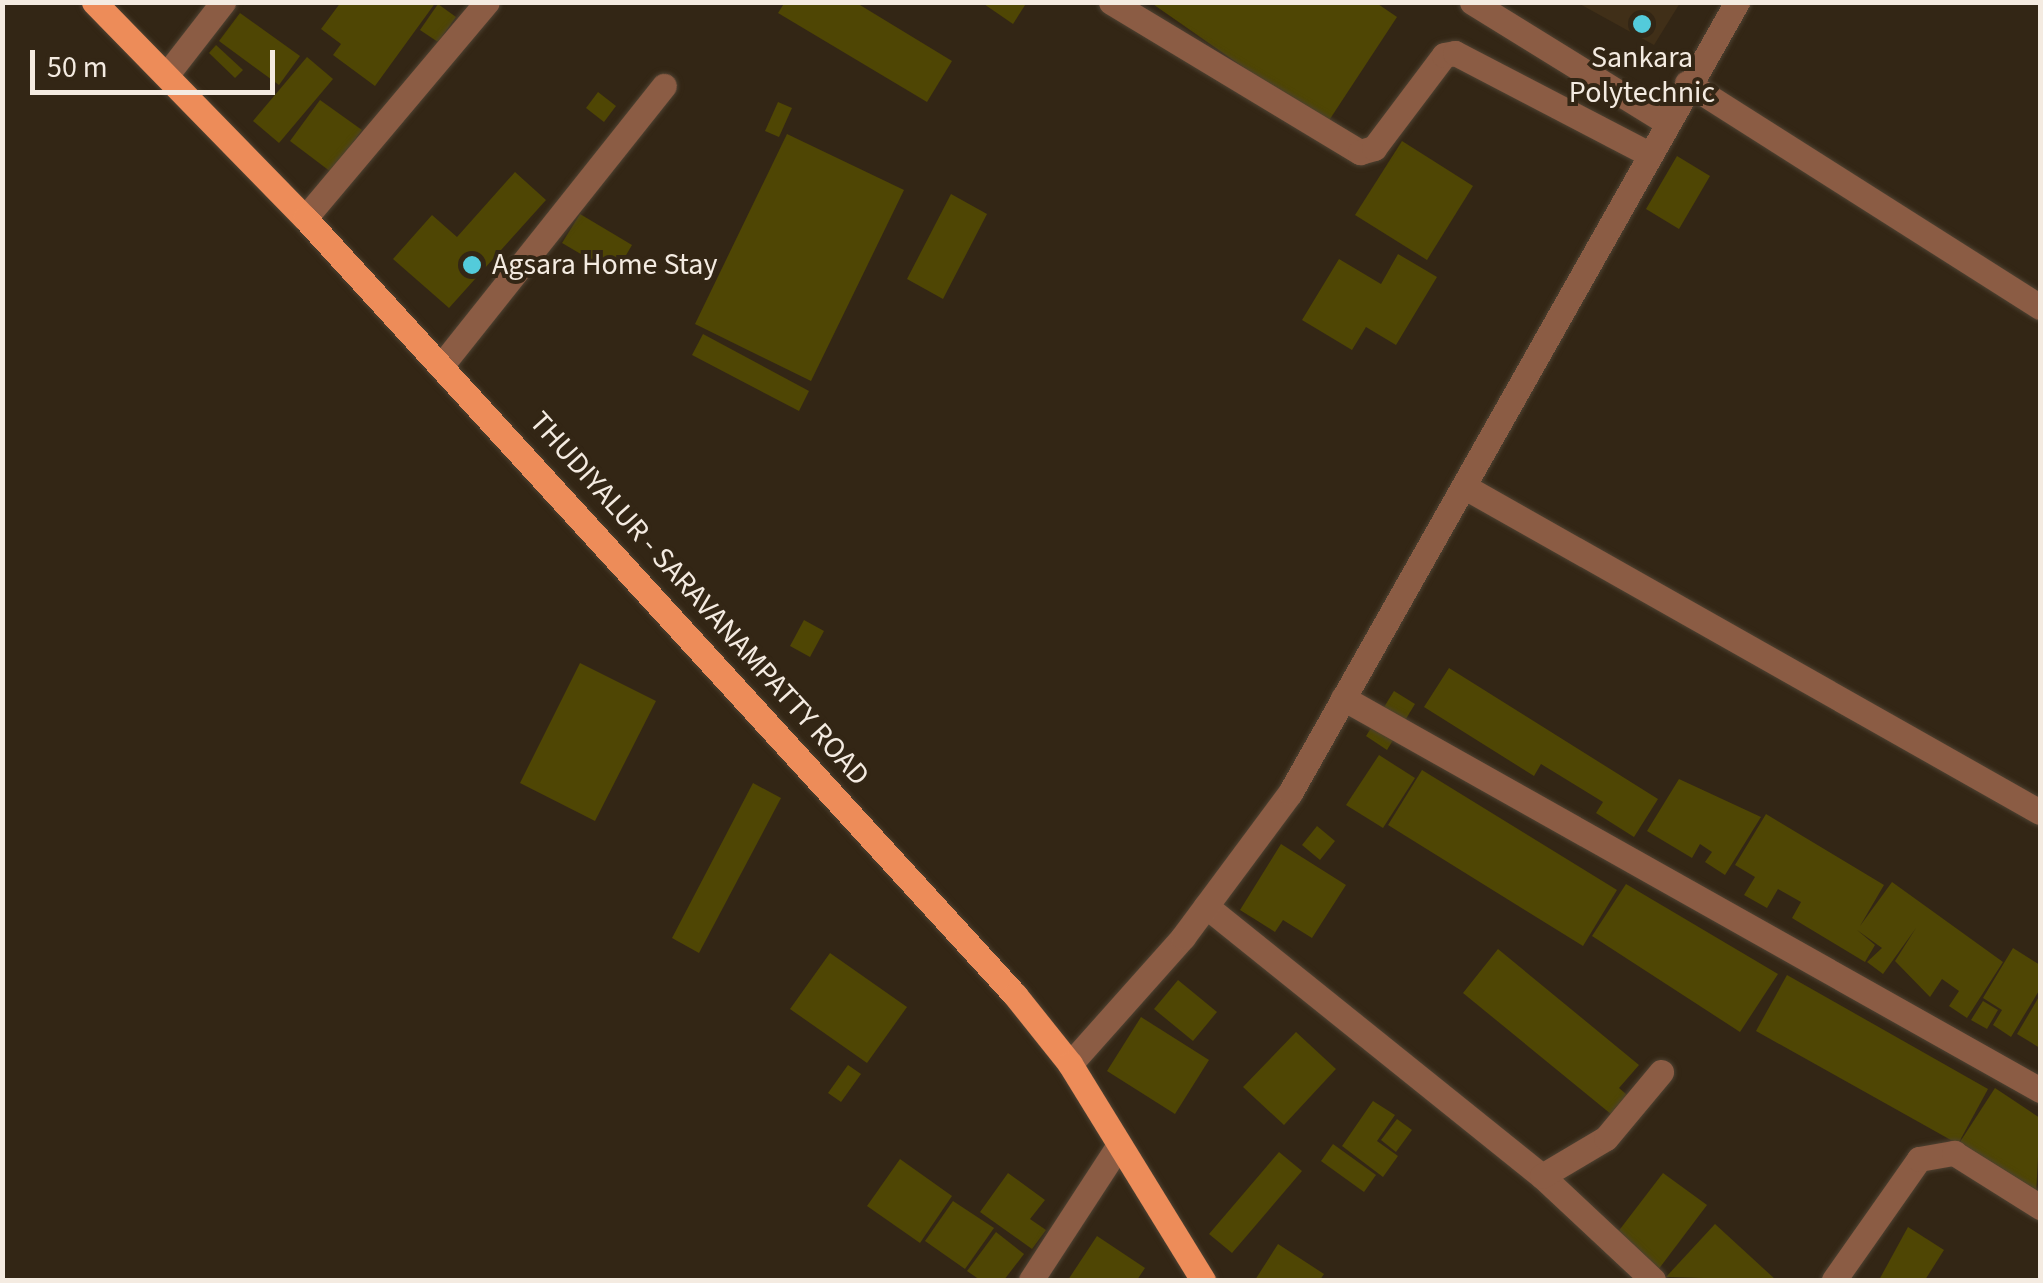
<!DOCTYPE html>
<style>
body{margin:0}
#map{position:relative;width:2043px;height:1283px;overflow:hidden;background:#332615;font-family:"Source Sans 3",sans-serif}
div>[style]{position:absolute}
.built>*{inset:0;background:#402f18}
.building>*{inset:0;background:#4f4604}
.roads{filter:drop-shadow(0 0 2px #4e4232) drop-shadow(0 0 2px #4e4232)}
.minor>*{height:25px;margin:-12.5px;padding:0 12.5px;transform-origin:12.5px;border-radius:12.5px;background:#8b5c44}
.major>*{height:25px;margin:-12.5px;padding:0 12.5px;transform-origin:12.5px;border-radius:12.5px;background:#ed8c59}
.dots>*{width:28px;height:28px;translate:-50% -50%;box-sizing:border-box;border:5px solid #332615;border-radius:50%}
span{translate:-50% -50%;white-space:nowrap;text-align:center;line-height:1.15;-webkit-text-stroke:8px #332615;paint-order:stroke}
.poi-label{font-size:30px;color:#f4ebe1}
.left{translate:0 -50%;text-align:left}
.street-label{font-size:30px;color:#f4ebe1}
.frame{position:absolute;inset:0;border:5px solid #f4ebe1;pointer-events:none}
.scale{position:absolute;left:30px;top:50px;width:245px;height:45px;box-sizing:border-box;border:5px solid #f4ebe1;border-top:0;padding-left:12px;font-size:30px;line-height:35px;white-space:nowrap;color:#f4ebe1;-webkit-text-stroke:8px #332615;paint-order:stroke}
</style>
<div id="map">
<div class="built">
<i style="clip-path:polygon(1578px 3px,1680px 3px,1654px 45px)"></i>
</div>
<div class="building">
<i style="clip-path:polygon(341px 2px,436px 2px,375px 86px,333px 55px,341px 44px,321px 29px)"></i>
<i style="clip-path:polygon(785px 2px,855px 2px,952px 61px,927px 102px,778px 13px)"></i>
<i style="clip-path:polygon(981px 2px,1027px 2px,1013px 24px)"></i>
<i style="clip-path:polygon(1150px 2px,1375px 2px,1397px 17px,1326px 125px)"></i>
<i style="clip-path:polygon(438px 4px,456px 17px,438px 42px,420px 30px)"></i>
<i style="clip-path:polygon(240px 13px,300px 56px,279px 85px,219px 41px)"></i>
<i style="clip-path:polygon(216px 45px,243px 70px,235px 78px,209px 53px)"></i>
<i style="clip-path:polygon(307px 57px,333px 79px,279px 143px,253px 121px)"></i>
<i style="clip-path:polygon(598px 92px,616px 106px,604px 122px,586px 108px)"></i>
<i style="clip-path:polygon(320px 100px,362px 130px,331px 172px,290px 141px)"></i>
<i style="clip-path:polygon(778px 102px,792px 108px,779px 137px,765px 131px)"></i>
<i style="clip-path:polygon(787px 134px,904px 190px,811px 381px,695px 324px)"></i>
<i style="clip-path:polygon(1402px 141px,1473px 186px,1427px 260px,1355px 215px)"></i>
<i style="clip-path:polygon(1677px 156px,1710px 176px,1679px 229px,1646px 209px)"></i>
<i style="clip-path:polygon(515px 172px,546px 200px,449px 308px,393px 259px,432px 215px,457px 237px)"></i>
<i style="clip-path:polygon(951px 194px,987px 214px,943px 299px,907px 279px)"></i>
<i style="clip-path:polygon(580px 214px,632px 245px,615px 274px,562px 243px)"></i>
<i style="clip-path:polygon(1398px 254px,1437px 277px,1396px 345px,1366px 327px,1352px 350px,1302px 320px,1339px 259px,1381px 284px)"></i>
<i style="clip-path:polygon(703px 334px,809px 391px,799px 411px,692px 355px)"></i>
<i style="clip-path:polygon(804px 620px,824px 631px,810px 657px,790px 646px)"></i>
<i style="clip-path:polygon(580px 663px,656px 701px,595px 821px,520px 783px)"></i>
<i style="clip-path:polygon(1449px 668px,1658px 799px,1634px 837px,1596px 813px,1603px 802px,1541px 764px,1534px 776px,1424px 707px)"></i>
<i style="clip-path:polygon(1394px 691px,1415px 704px,1387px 750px,1366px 736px)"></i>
<i style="clip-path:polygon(1379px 755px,1415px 778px,1383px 828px,1346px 805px)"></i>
<i style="clip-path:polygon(1422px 770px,1617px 890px,1583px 946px,1388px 825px)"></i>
<i style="clip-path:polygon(1679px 779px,1761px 817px,1725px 875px,1705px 862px,1712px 852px,1700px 844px,1692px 858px,1647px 831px)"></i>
<i style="clip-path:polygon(753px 783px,781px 798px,699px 953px,672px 938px)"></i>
<i style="clip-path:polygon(1766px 814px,1884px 885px,1860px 926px,1892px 882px,2003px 962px,1967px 1018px,1949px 1006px,1959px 991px,1942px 979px,1930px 997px,1895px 961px,1916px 928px,1883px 974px,1867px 962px,1882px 948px,1857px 930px,1875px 945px,1865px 962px,1792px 918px,1801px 902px,1778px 889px,1767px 908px,1744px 895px,1755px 877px,1735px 865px)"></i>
<i style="clip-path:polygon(1317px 826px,1335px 841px,1320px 860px,1302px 845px)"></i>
<i style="clip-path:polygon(1281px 844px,1346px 885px,1312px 938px,1283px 920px,1275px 932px,1240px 910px)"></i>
<i style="clip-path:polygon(1626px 884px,1778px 974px,1740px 1032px,1592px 936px)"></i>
<i style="clip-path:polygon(2013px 948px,2040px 965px,2040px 989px,2011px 1037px,1993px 1025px,2002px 1010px,1983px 998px)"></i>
<i style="clip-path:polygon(1498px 949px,1639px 1065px,1619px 1088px,1633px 1100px,1617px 1119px,1463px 993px)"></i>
<i style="clip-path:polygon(830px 953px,907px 1007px,867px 1063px,790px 1009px)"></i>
<i style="clip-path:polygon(1787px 975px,1988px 1089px,1958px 1144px,1756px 1031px)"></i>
<i style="clip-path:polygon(1178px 980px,1217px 1012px,1193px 1041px,1154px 1009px)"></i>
<i style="clip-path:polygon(2040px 995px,2040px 1048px,2017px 1034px)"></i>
<i style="clip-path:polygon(1983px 1001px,1998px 1010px,1987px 1029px,1971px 1020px)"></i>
<i style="clip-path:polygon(1141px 1017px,1209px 1060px,1175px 1114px,1107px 1071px)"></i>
<i style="clip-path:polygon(1296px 1032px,1336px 1069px,1284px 1125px,1243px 1087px)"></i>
<i style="clip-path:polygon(848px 1065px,861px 1074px,841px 1102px,828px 1093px)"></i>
<i style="clip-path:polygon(1995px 1088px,2040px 1118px,2036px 1196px,1958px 1145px)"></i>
<i style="clip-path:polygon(1373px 1101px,1395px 1115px,1377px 1141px,1398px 1156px,1383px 1177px,1342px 1146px)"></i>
<i style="clip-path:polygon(1397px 1119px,1412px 1130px,1396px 1152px,1381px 1140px)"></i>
<i style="clip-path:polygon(1333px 1144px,1376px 1175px,1364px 1192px,1321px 1161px)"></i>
<i style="clip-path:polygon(1279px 1152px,1302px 1171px,1232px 1253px,1209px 1234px)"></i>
<i style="clip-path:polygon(900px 1159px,952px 1196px,920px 1243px,867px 1206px)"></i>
<i style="clip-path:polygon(1008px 1173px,1045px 1200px,1030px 1219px,1046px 1230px,1032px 1249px,980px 1212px)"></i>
<i style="clip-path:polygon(1663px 1173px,1707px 1205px,1658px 1270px,1614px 1237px)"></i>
<i style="clip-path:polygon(953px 1201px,994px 1228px,965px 1269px,925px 1241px)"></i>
<i style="clip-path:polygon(1715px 1224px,1776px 1280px,1666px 1277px)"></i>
<i style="clip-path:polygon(1908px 1227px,1944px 1250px,1925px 1280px,1879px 1280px)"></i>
<i style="clip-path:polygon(996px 1232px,1024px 1254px,1004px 1280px,980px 1280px,967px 1271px)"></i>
<i style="clip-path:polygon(1097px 1236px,1145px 1268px,1137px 1280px,1068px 1280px)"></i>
<i style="clip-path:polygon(1278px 1244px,1324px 1274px,1320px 1280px,1255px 1280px)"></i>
</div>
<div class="roads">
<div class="minor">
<i style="left:1111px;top:2px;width:291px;rotate:31.1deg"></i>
<i style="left:1360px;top:152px;width:15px;rotate:-16deg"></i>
<i style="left:1374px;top:148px;width:116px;rotate:-53deg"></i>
<i style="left:1444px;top:55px;width:11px;rotate:-10deg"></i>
<i style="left:1455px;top:53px;width:219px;rotate:27.5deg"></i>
<i style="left:1472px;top:2px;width:228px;rotate:31.7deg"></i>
<i style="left:168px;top:73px;width:90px;rotate:-52.2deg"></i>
<i style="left:1687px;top:83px;width:418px;rotate:32.4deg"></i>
<i style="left:305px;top:218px;width:282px;rotate:-49.9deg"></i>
<i style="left:441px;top:366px;width:358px;rotate:-51.5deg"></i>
<i style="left:1465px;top:487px;width:660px;rotate:29.48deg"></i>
<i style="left:1343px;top:698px;width:800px;rotate:29.35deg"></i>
<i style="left:1206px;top:906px;width:431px;rotate:38.8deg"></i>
<i style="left:1542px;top:1176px;width:152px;rotate:43.1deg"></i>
<i style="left:1070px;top:1064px;width:170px;rotate:-48.3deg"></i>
<i style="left:1183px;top:937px;width:179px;rotate:-53.4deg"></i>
<i style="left:1290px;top:793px;width:909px;rotate:-60.53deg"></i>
<i style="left:1542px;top:1176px;width:74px;rotate:-30.7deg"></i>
<i style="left:1606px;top:1138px;width:86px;rotate:-50.2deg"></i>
<i style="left:1031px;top:1280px;width:161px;rotate:-56.9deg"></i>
<i style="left:1834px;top:1280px;width:148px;rotate:-54.9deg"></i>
<i style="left:1919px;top:1159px;width:36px;rotate:-10deg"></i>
<i style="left:1954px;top:1153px;width:102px;rotate:32.1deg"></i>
</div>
<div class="major">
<i style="left:94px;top:2px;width:302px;rotate:45.7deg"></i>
<i style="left:305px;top:218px;width:1053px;rotate:47.58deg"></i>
<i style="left:1015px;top:995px;width:88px;rotate:51.4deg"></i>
<i style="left:1070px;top:1064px;width:254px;rotate:58.4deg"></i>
</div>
</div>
<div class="dots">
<i style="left:1642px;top:24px;background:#53cbdb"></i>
<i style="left:472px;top:265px;background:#53cbdb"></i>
</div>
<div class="poi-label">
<span style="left:1642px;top:75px">Sankara<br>Polytechnic</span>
<span class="left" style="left:492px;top:265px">Agsara Home Stay</span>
</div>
<div class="street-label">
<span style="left:699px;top:599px;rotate:48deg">THUDIYALUR - SARAVANAMPATTY ROAD</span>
</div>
<div class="frame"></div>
<div class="scale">50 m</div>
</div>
